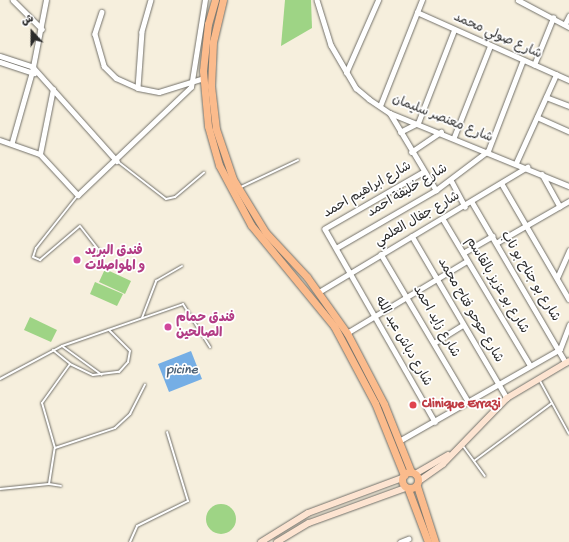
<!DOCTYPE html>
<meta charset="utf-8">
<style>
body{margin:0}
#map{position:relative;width:569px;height:542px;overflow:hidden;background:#f6efdd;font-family:"Gochi Hand","Playpen Sans Arabic",sans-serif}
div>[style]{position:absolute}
.green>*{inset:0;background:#9ed485}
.round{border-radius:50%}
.water>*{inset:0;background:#75aee5}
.roads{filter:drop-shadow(0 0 1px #727069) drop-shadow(0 0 1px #727069)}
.lane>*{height:2px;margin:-1px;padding:0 1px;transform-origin:1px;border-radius:1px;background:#fff}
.street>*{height:4.5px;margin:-2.25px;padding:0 2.25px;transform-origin:2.25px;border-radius:2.25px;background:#fff}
.secondary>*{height:6px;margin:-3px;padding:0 3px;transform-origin:3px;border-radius:3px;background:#fde4d1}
.primary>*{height:7px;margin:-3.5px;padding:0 3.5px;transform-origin:3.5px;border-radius:3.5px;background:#fbbb8c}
.primary>.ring{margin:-3.5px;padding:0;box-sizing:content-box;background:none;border:7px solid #fbbb8c;border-radius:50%}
.dots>*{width:11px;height:11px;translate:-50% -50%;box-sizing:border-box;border:2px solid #fff;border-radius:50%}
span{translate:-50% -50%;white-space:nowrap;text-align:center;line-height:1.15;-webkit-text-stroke:3.5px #fff;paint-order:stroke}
.street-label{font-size:13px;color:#2b2b2b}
.hotel-label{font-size:13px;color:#b23c85;font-weight:700}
.left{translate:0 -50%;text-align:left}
.health-label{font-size:13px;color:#be3a42;font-weight:700}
.water-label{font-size:14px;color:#495f75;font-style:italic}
.north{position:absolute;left:12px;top:12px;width:40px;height:40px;-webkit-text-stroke:3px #fff;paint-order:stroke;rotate:339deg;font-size:11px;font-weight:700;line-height:16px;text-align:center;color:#2b2b2b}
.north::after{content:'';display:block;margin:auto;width:14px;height:18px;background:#2b2b2b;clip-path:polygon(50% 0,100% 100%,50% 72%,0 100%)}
</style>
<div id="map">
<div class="green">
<i style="clip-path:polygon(285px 0,311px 0,312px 28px,281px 46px)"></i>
<i style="clip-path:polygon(105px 269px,131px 281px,125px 294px,99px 282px)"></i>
<i style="clip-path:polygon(95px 282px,123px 294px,117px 306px,90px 294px)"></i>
<i style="clip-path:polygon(30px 317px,57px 330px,51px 342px,24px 330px)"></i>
<i class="round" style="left:206px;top:504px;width:30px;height:30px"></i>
</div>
<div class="water">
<i style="clip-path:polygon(191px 351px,202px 379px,169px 392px,158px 364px)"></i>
</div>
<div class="roads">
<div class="lane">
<i style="left:117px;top:161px;width:62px;rotate:37.8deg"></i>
<i style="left:166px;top:199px;width:9px;rotate:-13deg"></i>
<i style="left:175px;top:197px;width:38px;rotate:-40deg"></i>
<i style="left:241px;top:187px;width:63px;rotate:-25.3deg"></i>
<i style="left:78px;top:195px;width:68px;rotate:128.4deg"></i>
<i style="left:36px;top:248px;width:9px;rotate:108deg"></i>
<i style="left:33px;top:257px;width:8px;rotate:23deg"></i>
<i style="left:40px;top:260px;width:52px;rotate:-40.4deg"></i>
<i style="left:80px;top:226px;width:34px;rotate:52deg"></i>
<i style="left:142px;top:318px;width:40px;rotate:-69deg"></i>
<i style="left:156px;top:281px;width:30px;rotate:-30deg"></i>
<i style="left:62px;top:346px;width:49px;rotate:35.9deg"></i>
<i style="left:53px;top:350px;width:22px;rotate:39deg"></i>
<i style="left:70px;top:364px;width:25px;rotate:26deg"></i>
<i style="left:93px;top:375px;width:26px;rotate:-7deg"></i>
<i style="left:119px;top:372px;width:13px;rotate:-48deg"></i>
<i style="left:128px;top:362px;width:11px;rotate:-80deg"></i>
<i style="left:130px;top:351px;width:30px;rotate:-135deg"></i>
<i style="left:0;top:379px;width:70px;rotate:-28deg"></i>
<i style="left:62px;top:346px;width:128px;rotate:-19.1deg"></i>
<i style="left:183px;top:304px;width:51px;rotate:57.9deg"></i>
<i style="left:540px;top:381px;width:60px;rotate:61.3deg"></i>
<i style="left:463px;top:446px;width:37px;rotate:54deg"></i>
<i style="left:55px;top:448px;width:63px;rotate:-18.4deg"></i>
<i style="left:115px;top:428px;width:21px;rotate:-43deg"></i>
<i style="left:130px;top:414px;width:33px;rotate:-63deg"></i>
<i style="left:474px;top:461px;width:97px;rotate:-36.6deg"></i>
<i style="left:49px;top:484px;width:36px;rotate:-81deg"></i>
<i style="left:55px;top:448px;width:47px;rotate:-106.1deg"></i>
<i style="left:42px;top:403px;width:48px;rotate:-54.3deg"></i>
<i style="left:0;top:489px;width:49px;rotate:-5.8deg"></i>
<i style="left:49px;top:484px;width:12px;rotate:9deg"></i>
<i style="left:130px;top:542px;width:17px;rotate:-66deg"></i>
<i style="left:137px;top:526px;width:57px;rotate:-26.1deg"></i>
<i style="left:188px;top:501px;width:72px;rotate:-106.9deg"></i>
</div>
<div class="street">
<i style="left:13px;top:0;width:41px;rotate:45deg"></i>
<i style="left:151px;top:0;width:33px;rotate:106deg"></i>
<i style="left:142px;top:32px;width:56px;rotate:94.1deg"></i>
<i style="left:138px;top:88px;width:21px;rotate:11deg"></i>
<i style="left:159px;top:92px;width:47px;rotate:-17.3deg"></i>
<i style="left:317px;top:0;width:47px;rotate:72.7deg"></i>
<i style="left:331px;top:45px;width:50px;rotate:59.8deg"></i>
<i style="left:356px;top:88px;width:17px;rotate:40deg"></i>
<i style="left:369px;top:99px;width:25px;rotate:34deg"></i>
<i style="left:390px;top:113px;width:193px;rotate:22.2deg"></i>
<i style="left:518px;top:0;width:58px;rotate:27.9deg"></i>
<i style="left:102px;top:12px;width:23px;rotate:108deg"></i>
<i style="left:95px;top:34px;width:33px;rotate:74deg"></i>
<i style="left:104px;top:66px;width:17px;rotate:45deg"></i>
<i style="left:116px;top:78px;width:24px;rotate:24deg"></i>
<i style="left:417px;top:12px;width:167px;rotate:24.1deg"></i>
<i style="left:565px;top:24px;width:9px;rotate:-63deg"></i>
<i style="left:0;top:56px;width:35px;rotate:18deg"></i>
<i style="left:33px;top:67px;width:126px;rotate:48.2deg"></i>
<i style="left:0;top:62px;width:36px;rotate:18deg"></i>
<i style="left:534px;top:65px;width:51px;rotate:-68deg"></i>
<i style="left:346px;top:73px;width:80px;rotate:-66.3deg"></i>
<i style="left:546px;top:97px;width:25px;rotate:21deg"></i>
<i style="left:380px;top:106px;width:114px;rotate:-68.4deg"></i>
<i style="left:390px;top:113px;width:90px;rotate:59.1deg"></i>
<i style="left:537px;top:117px;width:35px;rotate:24deg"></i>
<i style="left:400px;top:132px;width:20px;rotate:-27deg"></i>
<i style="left:418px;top:123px;width:100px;rotate:-68.8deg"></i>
<i style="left:454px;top:137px;width:98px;rotate:-68.4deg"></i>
<i style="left:0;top:140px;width:42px;rotate:19.3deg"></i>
<i style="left:40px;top:154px;width:56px;rotate:47.2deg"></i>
<i style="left:78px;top:195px;width:156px;rotate:-43.7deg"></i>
<i style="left:191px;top:87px;width:88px;rotate:-80.9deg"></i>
<i style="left:12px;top:142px;width:73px;rotate:-74.1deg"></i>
<i style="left:32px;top:72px;width:73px;rotate:-79deg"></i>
<i style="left:411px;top:152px;width:36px;rotate:-34deg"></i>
<i style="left:40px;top:154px;width:66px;rotate:-78.7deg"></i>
<i style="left:516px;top:163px;width:97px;rotate:-65.6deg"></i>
<i style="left:424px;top:172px;width:114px;rotate:150.1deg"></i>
<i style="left:325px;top:229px;width:222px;rotate:60.3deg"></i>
<i style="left:542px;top:174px;width:37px;rotate:61deg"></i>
<i style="left:451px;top:180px;width:30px;rotate:62deg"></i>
<i style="left:502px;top:184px;width:133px;rotate:59.8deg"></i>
<i style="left:472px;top:202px;width:186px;rotate:59.7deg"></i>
<i style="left:443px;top:219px;width:170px;rotate:59.2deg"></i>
<i style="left:412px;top:236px;width:188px;rotate:59.6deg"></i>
<i style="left:496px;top:243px;width:84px;rotate:-29.9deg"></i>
<i style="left:336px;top:248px;width:116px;rotate:-30.1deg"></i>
<i style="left:436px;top:190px;width:65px;rotate:-36.9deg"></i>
<i style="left:488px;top:151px;width:97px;rotate:-69deg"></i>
<i style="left:463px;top:253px;width:34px;rotate:-30deg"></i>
<i style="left:381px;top:254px;width:171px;rotate:59.4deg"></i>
<i style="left:557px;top:278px;width:30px;rotate:-66deg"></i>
<i style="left:319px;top:292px;width:243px;rotate:-31deg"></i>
<i style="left:347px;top:333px;width:140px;rotate:-31deg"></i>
<i style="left:434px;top:343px;width:34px;rotate:-32deg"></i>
<i style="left:399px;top:441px;width:185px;rotate:-29.7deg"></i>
<i style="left:560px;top:349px;width:26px;rotate:-69deg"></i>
<i style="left:400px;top:542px;width:9px;rotate:-21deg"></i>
</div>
<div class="secondary">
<i style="left:415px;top:474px;width:38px;rotate:-30deg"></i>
<i style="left:419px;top:481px;width:29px;rotate:-35deg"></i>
<i style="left:443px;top:464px;width:92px;rotate:-45.9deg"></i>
<i style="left:507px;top:398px;width:72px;rotate:-30.8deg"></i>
<i style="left:261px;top:542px;width:55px;rotate:-31.7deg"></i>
<i style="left:308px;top:513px;width:100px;rotate:-20.4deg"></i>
<i style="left:277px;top:542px;width:37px;rotate:-31deg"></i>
<i style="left:309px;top:523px;width:102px;rotate:-20deg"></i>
</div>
<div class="primary">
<i style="left:215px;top:0;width:25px;rotate:106deg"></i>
<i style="left:208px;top:24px;width:47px;rotate:96.1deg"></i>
<i style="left:203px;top:71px;width:55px;rotate:84.8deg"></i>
<i style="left:208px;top:126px;width:41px;rotate:74.2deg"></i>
<i style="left:219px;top:165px;width:68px;rotate:61.9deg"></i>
<i style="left:251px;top:225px;width:131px;rotate:50.6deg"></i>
<i style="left:334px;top:326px;width:87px;rotate:62deg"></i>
<i style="left:375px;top:403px;width:78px;rotate:68.1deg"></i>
<i style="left:223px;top:0;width:43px;rotate:103.4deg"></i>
<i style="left:213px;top:42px;width:44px;rotate:92.6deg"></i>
<i style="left:211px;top:86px;width:43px;rotate:83.4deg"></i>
<i style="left:216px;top:129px;width:53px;rotate:71.2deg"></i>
<i style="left:233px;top:179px;width:63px;rotate:58.6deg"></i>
<i style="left:266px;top:233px;width:60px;rotate:47deg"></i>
<i style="left:307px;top:277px;width:69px;rotate:54.5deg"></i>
<i style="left:347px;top:333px;width:80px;rotate:62.5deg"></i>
<i style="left:384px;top:404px;width:73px;rotate:68.3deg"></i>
<i class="ring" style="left:402px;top:472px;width:9px;height:9px"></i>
<i style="left:417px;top:486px;width:59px;rotate:72.2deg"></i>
<i style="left:408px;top:489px;width:57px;rotate:69.3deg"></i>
</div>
</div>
<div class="dots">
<i style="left:77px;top:260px;background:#d1479c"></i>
<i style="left:168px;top:327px;background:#d1479c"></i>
<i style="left:413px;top:405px;background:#e0444e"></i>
</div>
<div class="street-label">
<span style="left:497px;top:37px;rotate:24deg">شارع صولي محمد</span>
<span style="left:442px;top:120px;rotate:22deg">شارع معنصر سليمان</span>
<span style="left:368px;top:191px;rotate:-30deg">شارع ابراهيم احمد</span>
<span style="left:408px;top:192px;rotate:-31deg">شارع خليفة احمد</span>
<span style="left:418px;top:220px;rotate:-30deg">شارع جفال العلمي</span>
<span style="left:529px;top:277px;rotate:59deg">شارع بو جناح بو ناب</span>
<span style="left:496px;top:286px;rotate:59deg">شارع بو عزيز بالقاسم</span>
<span style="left:469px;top:311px;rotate:60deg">شارع حوحو فتاح محمد</span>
<span style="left:435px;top:322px;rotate:60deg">شارع زايد احمد</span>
<span style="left:402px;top:342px;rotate:60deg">شارع دباش عبد الله</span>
</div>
<div class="hotel-label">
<span class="left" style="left:85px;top:260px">فندق البريد<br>و المواصلات</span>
<span class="left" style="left:176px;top:327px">فندق حمام<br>الصالحين</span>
</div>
<div class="health-label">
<span class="left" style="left:422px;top:405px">Clinique Errazi</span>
</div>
<div class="water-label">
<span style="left:182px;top:371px">picine</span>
</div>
<div class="north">ش</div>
</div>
